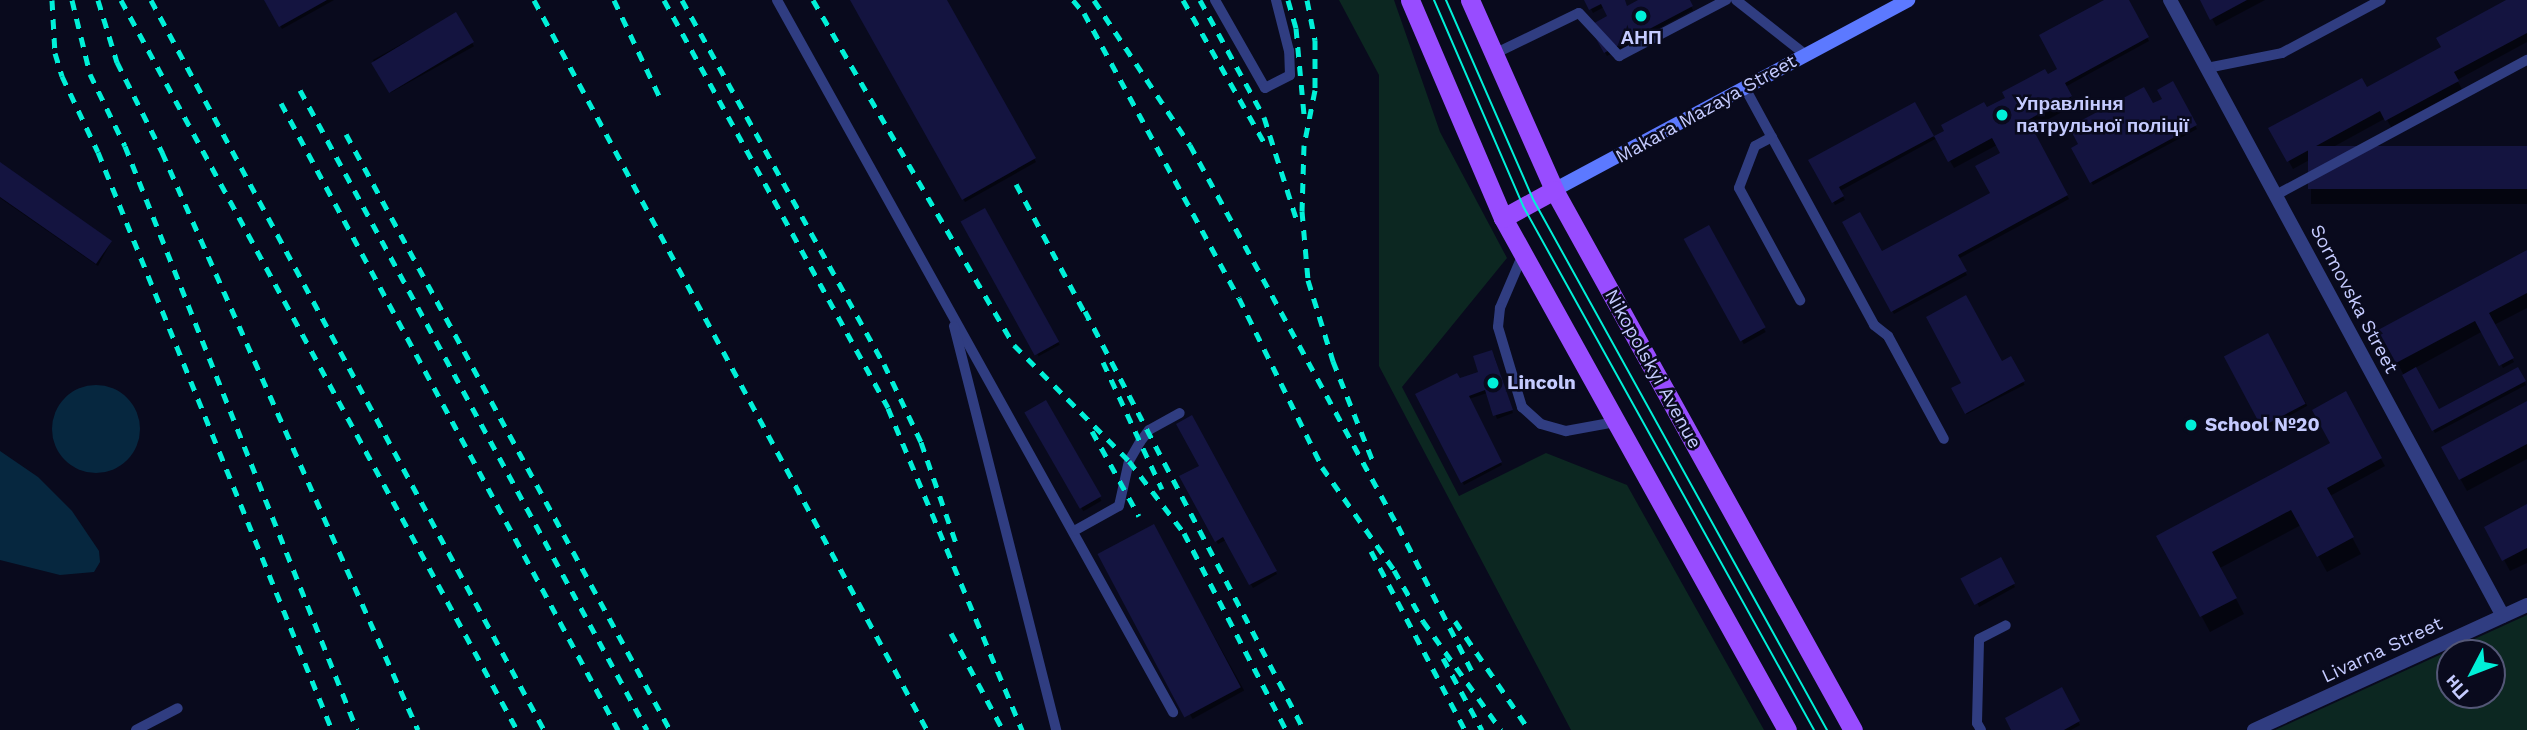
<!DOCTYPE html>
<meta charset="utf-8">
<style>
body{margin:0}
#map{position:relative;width:2527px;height:730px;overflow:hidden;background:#090a1d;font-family:"Work Sans",sans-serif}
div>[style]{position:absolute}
.green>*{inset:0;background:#0c2721}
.water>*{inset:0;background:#06273f}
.round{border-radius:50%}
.shadow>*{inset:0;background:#0007;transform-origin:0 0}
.building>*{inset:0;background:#141440;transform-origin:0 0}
.service>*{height:10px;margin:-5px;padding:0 5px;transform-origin:5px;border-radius:5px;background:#303d81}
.minor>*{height:14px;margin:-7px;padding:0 7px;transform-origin:7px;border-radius:7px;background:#303d81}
.secondary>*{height:14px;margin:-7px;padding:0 7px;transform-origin:7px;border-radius:7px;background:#5c79ff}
.primary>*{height:19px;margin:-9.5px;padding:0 9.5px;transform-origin:9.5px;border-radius:9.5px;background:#984cff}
.tram>*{height:2px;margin:-1px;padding:0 1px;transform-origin:1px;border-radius:1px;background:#00f0d8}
.rail>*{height:5px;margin-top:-2.5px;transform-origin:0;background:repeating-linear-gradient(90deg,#00f0d8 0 10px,transparent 0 19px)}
.dots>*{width:19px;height:19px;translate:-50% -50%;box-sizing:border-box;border:4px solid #090a1d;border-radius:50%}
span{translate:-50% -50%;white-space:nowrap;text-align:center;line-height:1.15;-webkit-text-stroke:5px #090a1d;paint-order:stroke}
.poi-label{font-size:19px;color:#c5cbff;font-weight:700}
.left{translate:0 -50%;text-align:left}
.street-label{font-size:19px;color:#c5cbff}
.north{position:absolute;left:2436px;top:639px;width:70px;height:70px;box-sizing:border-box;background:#090a1d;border:2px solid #545777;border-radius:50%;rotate:228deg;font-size:19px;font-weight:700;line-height:28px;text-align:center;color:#c5cbff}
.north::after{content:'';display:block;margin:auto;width:24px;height:32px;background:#00f0d8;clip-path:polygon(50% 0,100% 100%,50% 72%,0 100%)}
</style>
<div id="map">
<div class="green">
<i style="clip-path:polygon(1339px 0,1394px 0,1440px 132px,1507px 258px,1402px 387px,1459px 496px,1546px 453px,1627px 485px,1764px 730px,1571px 730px,1379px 366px,1379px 75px)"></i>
<i style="clip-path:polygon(evenodd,2527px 615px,2527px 730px,2275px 730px,2527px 615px,2492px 653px,2492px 695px,2450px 695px,2450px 653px,2492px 653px)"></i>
</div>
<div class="water">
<i class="round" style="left:52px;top:385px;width:88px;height:88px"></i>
<i style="clip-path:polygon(0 451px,38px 477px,72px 511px,99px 551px,100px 562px,94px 572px,60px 575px,0 560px)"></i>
</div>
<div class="shadow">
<i style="clip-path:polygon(266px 0,334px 0,282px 29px)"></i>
<i style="clip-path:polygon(852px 0,945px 0,1036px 162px,965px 202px)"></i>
<i style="clip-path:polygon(1586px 0,1623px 0,1627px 8px,1642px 0,1688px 0,1693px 10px,1607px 56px,1591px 27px,1610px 17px,1604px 7px,1593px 13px)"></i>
<i style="clip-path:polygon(2107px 0,2127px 0,2149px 41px,2065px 87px,2075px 105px,2030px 129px,2069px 199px,1958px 259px,1967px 275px,1894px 314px,1844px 222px,1882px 254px,1992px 194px,2007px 162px,1997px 145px,1954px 168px,1937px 138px,1840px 191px,1845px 200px,1835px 205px,1811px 160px,1915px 104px,1934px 138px,2057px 72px)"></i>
<i style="clip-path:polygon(2202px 0,2265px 0,2216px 26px)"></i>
<i style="clip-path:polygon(2510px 0,2527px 0,2527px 42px,2457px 80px,2462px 89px,2391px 127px,2386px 118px,2293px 169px,2271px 129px,2367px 89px,2444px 48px)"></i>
<i style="left:456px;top:14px;width:37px;height:95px;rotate:61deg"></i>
<i style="clip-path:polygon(2172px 84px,2197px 129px,2093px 185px,2073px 149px,2164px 100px)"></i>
<i style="left:2527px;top:148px;width:56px;height:216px;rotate:90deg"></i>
<i style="clip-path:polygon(0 164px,111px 242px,98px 266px,0 198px)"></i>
<i style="left:985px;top:210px;width:154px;height:24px;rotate:61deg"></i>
<i style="left:1708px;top:228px;width:119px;height:25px;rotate:61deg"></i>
<i style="clip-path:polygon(2527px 252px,2527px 308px,2494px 325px,2514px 362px,2503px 368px,2483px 331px,2415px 368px,2438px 412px,2518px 369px,2526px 385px,2435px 433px,2380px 331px)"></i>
<i style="left:2268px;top:335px;width:81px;height:47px;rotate:61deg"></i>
<i style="clip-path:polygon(1494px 355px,1513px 413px,1497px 419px,1487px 393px,1469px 399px,1502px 465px,1464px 485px,1418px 395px,1481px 373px)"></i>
<i style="left:2011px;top:358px;width:30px;height:65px;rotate:63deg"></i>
<i style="clip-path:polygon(2345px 394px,2385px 466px,2330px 496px,2361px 554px,2327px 572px,2301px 525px,2220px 568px,2244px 614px,2210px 632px,2159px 537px,2332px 444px)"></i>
<i style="left:1045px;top:403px;width:113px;height:21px;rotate:60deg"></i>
<i style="clip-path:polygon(2527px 403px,2527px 459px,2467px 491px,2443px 448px)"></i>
<i style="clip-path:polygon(1192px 417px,1277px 574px,1253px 588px,1226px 540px,1218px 544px,1182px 477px,1201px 467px)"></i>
<i style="clip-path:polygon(2527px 506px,2527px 563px,2510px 571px,2487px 528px)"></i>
<i style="left:1153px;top:526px;width:188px;height:59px;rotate:61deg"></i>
<i style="left:2000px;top:560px;width:31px;height:41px;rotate:61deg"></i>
<i style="clip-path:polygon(2061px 690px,2080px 725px,2071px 730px,2013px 730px)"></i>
</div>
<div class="building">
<i style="clip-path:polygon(264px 0,327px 0,279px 27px)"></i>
<i style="clip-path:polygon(850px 0,947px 0,1036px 158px,962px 200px)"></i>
<i style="clip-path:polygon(1584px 0,1625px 0,1627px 6px,1638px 0,1690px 0,1693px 6px,1604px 53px,1589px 26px,1607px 16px,1601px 4px,1589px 10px)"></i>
<i style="clip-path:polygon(2104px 0,2129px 0,2149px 37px,2065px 83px,2072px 96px,2028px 120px,2068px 195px,1958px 255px,1967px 271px,1891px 312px,1842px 222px,1860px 212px,1882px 251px,1990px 193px,1975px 166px,2000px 153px,1992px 138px,1948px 162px,1934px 136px,1944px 131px,1941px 125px,1984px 102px,1987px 107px,2005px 98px,2002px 92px,2045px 69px,2048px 74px,2057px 69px,2039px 35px)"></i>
<i style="clip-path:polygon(2200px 0,2247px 0,2210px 20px)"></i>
<i style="clip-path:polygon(2506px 0,2527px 0,2527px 33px,2454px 72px,2459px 81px,2385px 121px,2380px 111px,2287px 162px,2268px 128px,2362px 78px,2367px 87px,2441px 47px,2436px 38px)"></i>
<i style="left:456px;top:12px;width:35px;height:99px;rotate:59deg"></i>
<i style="clip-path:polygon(2173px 81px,2197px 125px,2090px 183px,2071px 148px,2078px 144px,2069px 127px,2144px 87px,2153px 103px,2162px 99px,2157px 90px)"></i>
<i style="clip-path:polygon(1915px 102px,1934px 136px,1839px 187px,1844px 196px,1832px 203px,1808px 160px)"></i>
<i style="left:2527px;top:146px;width:43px;height:219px;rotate:90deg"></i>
<i style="clip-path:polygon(0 162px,112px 241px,96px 264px,0 197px)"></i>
<i style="left:985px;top:208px;width:153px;height:28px;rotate:61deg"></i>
<i style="left:1709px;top:225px;width:117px;height:29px;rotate:61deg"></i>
<i style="clip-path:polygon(2527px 250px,2527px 293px,2489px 313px,2514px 358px,2499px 366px,2475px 321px,2396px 363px,2378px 330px)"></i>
<i style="clip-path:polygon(1966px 295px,2002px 361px,2011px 356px,2025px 381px,1965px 414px,1951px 388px,1961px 383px,1926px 317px)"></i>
<i style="left:2268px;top:333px;width:80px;height:50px;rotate:62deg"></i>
<i style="clip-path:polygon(1492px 350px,1513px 410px,1493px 416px,1485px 390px,1469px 396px,1502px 462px,1461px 483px,1415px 394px,1457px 373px,1460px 378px,1478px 372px,1473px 356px)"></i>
<i style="clip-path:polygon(2416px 367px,2439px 409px,2518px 367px,2526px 381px,2432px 431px,2402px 375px)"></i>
<i style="clip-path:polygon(2346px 391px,2382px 458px,2327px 488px,2354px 537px,2317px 557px,2291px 510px,2212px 552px,2237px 598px,2200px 617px,2156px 536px,2330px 443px,2312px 410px)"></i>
<i style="left:1046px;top:400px;width:111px;height:25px;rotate:60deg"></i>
<i style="clip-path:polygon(2527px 401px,2527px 444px,2459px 480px,2441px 447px)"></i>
<i style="clip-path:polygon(1192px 415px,1277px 571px,1249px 585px,1223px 537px,1215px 542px,1179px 476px,1199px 466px,1176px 424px)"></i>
<i style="clip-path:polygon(2527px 504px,2527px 548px,2502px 561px,2484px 527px)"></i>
<i style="left:1154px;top:524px;width:185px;height:64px;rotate:62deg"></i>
<i style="left:2001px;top:557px;width:30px;height:46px;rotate:62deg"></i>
<i style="clip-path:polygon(2062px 687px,2080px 721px,2064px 730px,2011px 730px,2005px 718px)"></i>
</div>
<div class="service">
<i style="left:777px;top:0;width:815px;rotate:60.92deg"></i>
<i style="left:1215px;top:0;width:101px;rotate:60.4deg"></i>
<i style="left:1265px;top:88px;width:28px;rotate:-27deg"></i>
<i style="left:1290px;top:75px;width:24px;rotate:-92deg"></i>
<i style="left:1289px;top:51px;width:53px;rotate:-104.3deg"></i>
<i style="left:1736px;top:0;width:89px;rotate:38.2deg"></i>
<i style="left:1494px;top:54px;width:94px;rotate:-25.8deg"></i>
<i style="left:1579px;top:13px;width:59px;rotate:47.1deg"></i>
<i style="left:1619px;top:56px;width:121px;rotate:-27.6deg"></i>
<i style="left:2207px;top:68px;width:76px;rotate:-11.3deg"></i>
<i style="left:2282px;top:53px;width:112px;rotate:-28.2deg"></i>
<i style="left:1745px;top:88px;width:270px;rotate:61.4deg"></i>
<i style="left:1874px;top:325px;width:18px;rotate:38deg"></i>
<i style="left:1888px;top:336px;width:117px;rotate:61.5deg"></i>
<i style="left:1772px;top:137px;width:19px;rotate:152deg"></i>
<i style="left:1755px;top:146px;width:45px;rotate:110.9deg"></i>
<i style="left:1739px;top:188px;width:128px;rotate:61.4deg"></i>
<i style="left:2276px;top:195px;width:285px;rotate:-28.3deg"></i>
<i style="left:1523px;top:254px;width:59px;rotate:113.1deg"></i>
<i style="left:1500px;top:308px;width:19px;rotate:96deg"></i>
<i style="left:1498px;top:327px;width:84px;rotate:73.3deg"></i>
<i style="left:1522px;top:407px;width:25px;rotate:42deg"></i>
<i style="left:1541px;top:424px;width:26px;rotate:16deg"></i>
<i style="left:1566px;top:431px;width:50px;rotate:-10.4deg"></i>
<i style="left:954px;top:326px;width:417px;rotate:75.8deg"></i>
<i style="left:1074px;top:531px;width:51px;rotate:-29.1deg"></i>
<i style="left:1119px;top:506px;width:46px;rotate:-77.5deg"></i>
<i style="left:1129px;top:461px;width:22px;rotate:-60deg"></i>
<i style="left:1140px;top:442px;width:15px;rotate:-53deg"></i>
<i style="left:1149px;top:430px;width:35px;rotate:-29deg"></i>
<i style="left:136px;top:730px;width:47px;rotate:-27.6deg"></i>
<i style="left:1981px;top:730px;width:8px;rotate:-120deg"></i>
<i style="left:1977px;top:723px;width:84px;rotate:-88.6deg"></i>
<i style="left:1979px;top:639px;width:30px;rotate:-27deg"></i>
</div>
<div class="minor">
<i style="left:2170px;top:0;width:700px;rotate:61.61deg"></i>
<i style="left:2254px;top:730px;width:300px;rotate:-24.6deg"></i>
</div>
<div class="secondary">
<i style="left:1554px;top:190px;width:402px;rotate:-28.2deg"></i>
</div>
<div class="primary">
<i style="left:1410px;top:0;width:237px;rotate:66.9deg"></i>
<i style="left:1503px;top:218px;width:585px;rotate:60.98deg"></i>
<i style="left:1470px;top:0;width:208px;rotate:66.1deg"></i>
<i style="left:1554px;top:190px;width:617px;rotate:61.03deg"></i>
<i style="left:1503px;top:218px;width:58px;rotate:-28.8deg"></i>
</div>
<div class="tram">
<i style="left:1434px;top:0;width:224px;rotate:66.6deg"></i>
<i style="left:1523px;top:206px;width:599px;rotate:60.95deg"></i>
<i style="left:1446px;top:0;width:219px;rotate:66.4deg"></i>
<i style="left:1534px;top:201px;width:605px;rotate:61.02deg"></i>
</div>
<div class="rail">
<i style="left:52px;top:0;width:53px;rotate:86.8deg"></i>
<i style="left:55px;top:53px;width:24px;rotate:73deg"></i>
<i style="left:62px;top:76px;width:84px;rotate:64.7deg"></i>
<i style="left:98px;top:152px;width:624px;rotate:67.96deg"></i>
<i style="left:72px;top:0;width:76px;rotate:76.3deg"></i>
<i style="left:90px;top:74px;width:80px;rotate:64.1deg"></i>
<i style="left:125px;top:146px;width:628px;rotate:68.33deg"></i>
<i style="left:98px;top:0;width:65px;rotate:73deg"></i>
<i style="left:117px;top:62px;width:101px;rotate:63.4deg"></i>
<i style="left:162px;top:152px;width:632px;rotate:66.11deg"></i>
<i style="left:121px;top:0;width:830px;rotate:61.52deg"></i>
<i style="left:151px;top:0;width:829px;rotate:61.7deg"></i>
<i style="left:534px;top:0;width:829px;rotate:61.7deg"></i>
<i style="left:614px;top:0;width:110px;rotate:64.8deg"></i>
<i style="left:664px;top:0;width:465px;rotate:61.2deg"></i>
<i style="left:888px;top:408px;width:349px;rotate:67.4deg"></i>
<i style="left:682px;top:0;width:416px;rotate:61deg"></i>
<i style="left:884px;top:364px;width:86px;rotate:64.6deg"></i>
<i style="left:921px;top:442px;width:113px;rotate:70.9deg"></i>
<i style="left:813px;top:0;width:399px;rotate:59.8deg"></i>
<i style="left:1014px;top:345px;width:163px;rotate:45.2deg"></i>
<i style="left:1129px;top:461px;width:91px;rotate:52.6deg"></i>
<i style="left:1184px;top:533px;width:222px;rotate:62.6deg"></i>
<i style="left:1073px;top:0;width:17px;rotate:50deg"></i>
<i style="left:1084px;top:13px;width:324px;rotate:61.5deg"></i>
<i style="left:1239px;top:298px;width:188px;rotate:63.8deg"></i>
<i style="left:1322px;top:467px;width:126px;rotate:55deg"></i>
<i style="left:1394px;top:570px;width:59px;rotate:60.4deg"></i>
<i style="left:1423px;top:621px;width:134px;rotate:54.4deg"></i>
<i style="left:1094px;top:0;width:174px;rotate:56.5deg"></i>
<i style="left:1190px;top:145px;width:434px;rotate:61.4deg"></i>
<i style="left:1398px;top:526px;width:167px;rotate:63deg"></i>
<i style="left:1183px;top:0;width:166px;rotate:60.3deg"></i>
<i style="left:1200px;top:0;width:133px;rotate:61.3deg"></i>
<i style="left:1264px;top:117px;width:106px;rotate:72.4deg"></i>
<i style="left:1288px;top:0;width:29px;rotate:74deg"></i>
<i style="left:1296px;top:28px;width:86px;rotate:84.7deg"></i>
<i style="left:1307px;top:0;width:41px;rotate:78.7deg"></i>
<i style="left:1315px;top:40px;width:50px;rotate:90deg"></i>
<i style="left:1315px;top:90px;width:56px;rotate:101.3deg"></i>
<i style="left:1304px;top:145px;width:66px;rotate:91.7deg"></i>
<i style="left:1302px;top:211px;width:69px;rotate:85deg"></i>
<i style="left:1308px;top:280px;width:85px;rotate:72.8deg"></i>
<i style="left:1333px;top:361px;width:111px;rotate:68.3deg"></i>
<i style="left:300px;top:90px;width:728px;rotate:61.53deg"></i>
<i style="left:281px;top:103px;width:712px;rotate:61.74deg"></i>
<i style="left:346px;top:134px;width:678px;rotate:61.47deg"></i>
<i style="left:1016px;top:184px;width:153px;rotate:61.9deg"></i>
<i style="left:1085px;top:311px;width:473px;rotate:62.4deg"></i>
<i style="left:1103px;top:362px;width:140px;rotate:65.1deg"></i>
<i style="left:1092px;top:431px;width:97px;rotate:61.1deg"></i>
<i style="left:1371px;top:551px;width:202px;rotate:62.3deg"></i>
<i style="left:1455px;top:621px;width:132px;rotate:55.8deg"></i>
<i style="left:951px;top:633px;width:110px;rotate:61.8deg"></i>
<i style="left:1443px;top:658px;width:82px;rotate:61.6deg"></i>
</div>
<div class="dots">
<i style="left:1641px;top:16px;background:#00f0d8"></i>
<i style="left:2002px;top:115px;background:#00f0d8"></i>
<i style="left:1493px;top:383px;background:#00f0d8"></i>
<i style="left:2191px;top:425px;background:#00f0d8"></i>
</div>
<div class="poi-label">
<span style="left:1641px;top:38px">АНП</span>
<span class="left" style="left:2016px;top:115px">Управління<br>патрульної поліції</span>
<span class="left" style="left:1507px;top:383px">Lincoln</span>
<span class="left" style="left:2205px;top:425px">School №20</span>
</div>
<div class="street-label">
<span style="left:1706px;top:109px;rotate:-29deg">Makara Mazaya Street</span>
<span style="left:2354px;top:299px;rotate:62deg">Sormovska Street</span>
<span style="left:1653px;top:369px;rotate:61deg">Nikopolskyi Avenue</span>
<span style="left:2382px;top:650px;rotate:-25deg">Livarna Street</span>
</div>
<div class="north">Пн</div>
</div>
